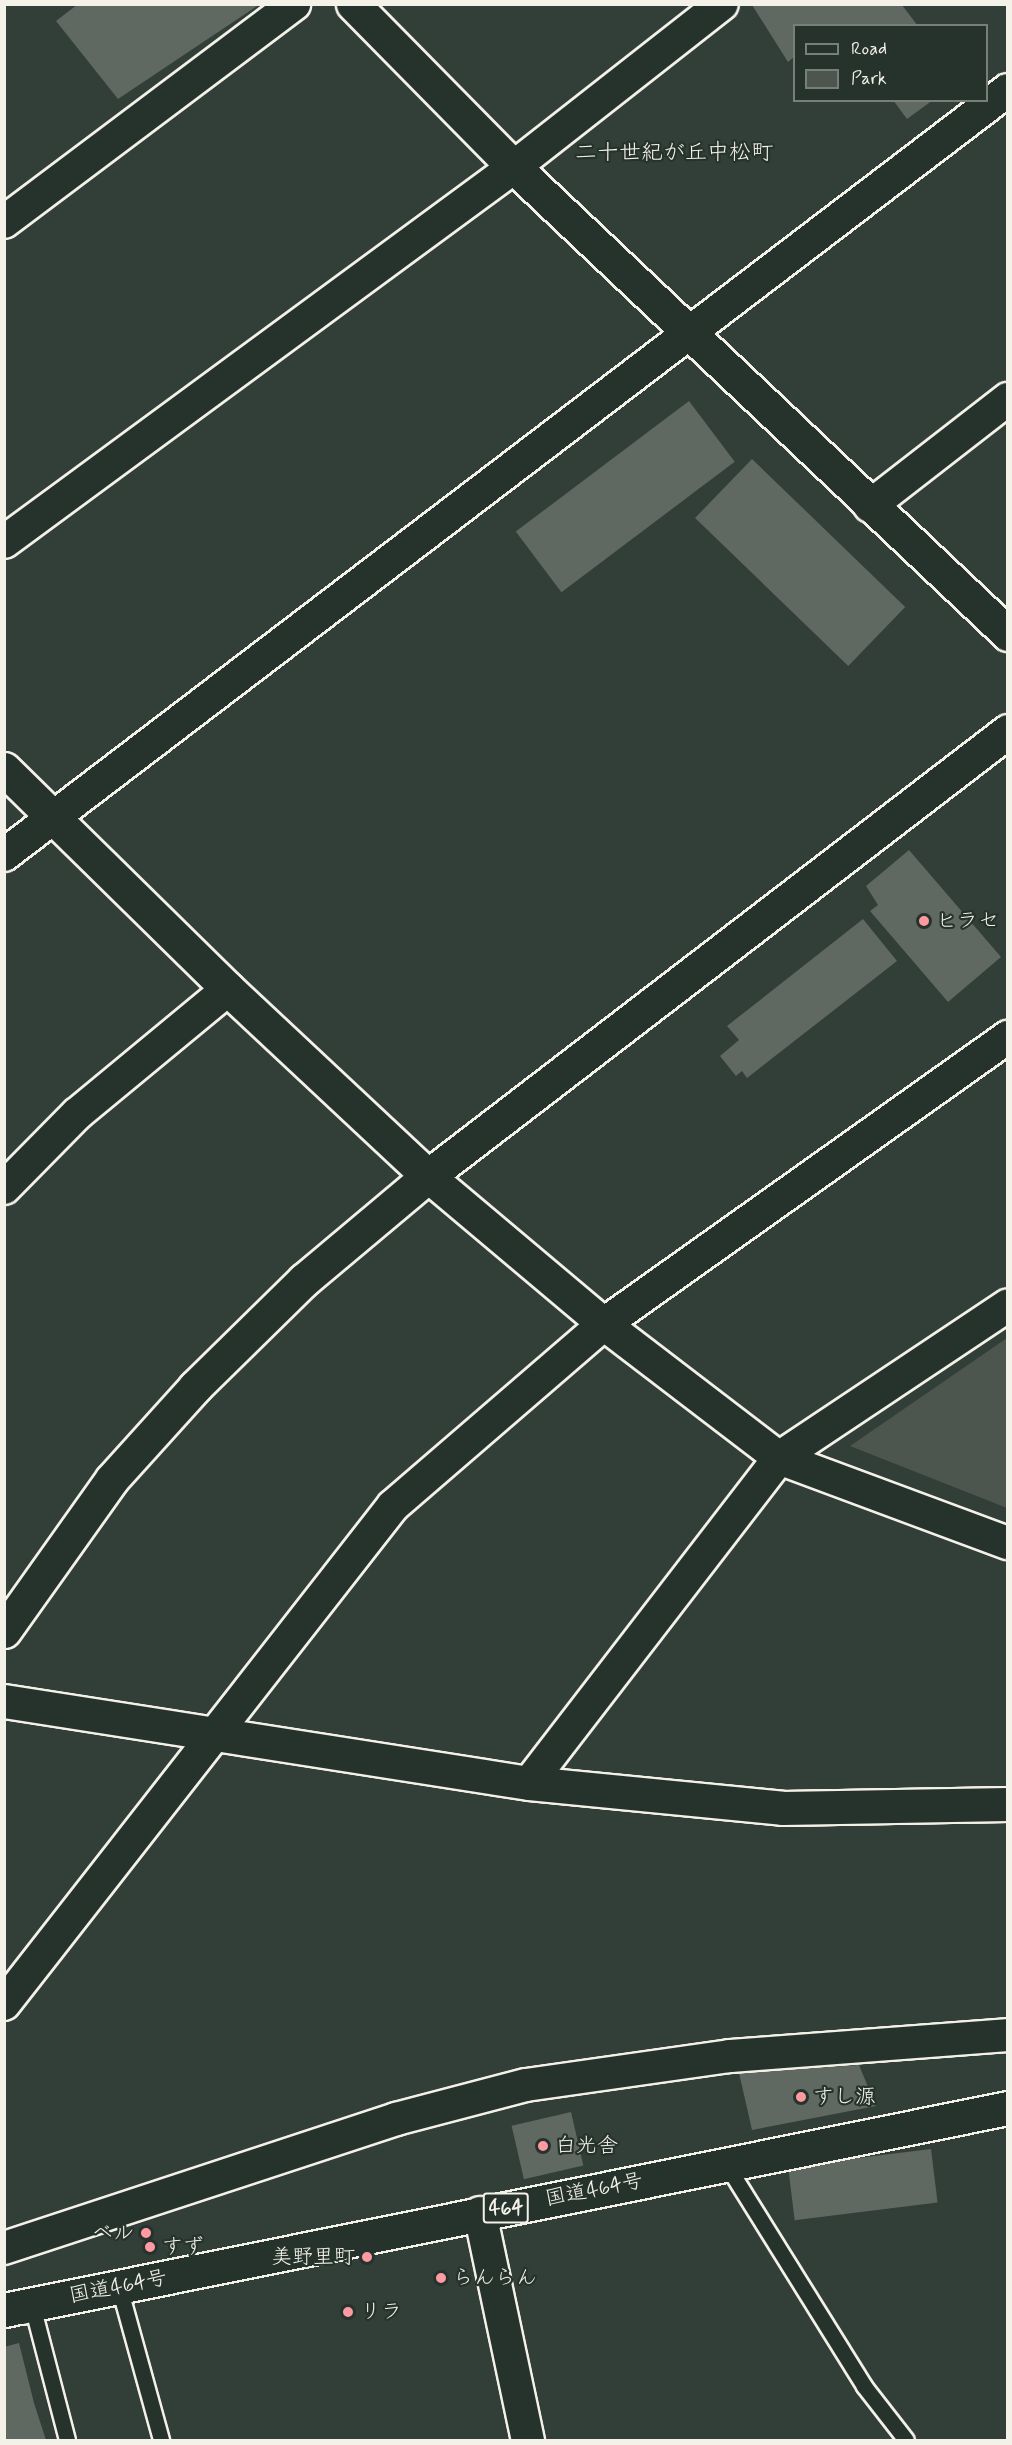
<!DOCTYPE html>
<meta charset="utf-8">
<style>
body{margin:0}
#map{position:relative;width:1012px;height:2445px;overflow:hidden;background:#323e38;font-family:Mynerve,"Klee One",sans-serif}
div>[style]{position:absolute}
.green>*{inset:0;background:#4c564f}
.building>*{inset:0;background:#5f6861;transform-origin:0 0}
.roads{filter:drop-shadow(2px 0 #f4f1e8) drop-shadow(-2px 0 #f4f1e8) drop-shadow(0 2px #f4f1e8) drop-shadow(0 -2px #f4f1e8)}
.lane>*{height:15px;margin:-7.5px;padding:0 7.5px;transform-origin:7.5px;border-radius:7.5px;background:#26332d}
.street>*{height:32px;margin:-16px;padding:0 16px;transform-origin:16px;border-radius:16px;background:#26332d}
.secondary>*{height:33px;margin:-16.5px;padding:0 16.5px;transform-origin:16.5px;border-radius:16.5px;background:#26332d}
.highway>*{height:33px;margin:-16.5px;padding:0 16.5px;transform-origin:16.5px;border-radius:16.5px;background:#26332d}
.dots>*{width:16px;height:16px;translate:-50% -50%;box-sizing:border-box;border:3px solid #26332d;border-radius:50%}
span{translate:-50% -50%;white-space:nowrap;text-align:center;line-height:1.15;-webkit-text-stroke:4.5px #26332d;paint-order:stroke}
.shield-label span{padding:2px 4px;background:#26332d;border:2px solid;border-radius:4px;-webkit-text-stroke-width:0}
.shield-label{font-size:20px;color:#f4f1e8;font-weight:700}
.poi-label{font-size:21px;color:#f4f1e8}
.left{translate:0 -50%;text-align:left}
.right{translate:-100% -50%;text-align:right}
.street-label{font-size:21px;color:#f4f1e8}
.neighbourhood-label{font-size:22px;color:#f4f1e8}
.frame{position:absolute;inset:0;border:6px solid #f4f1e8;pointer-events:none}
.legend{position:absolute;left:793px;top:24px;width:195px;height:78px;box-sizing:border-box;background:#26332d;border:2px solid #787f78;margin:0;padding:8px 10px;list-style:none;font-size:18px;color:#f4f1e8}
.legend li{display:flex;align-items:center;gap:12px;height:30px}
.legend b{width:30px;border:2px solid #787f78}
</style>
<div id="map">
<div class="green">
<i style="clip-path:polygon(1007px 1338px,1007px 1508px,850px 1446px)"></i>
</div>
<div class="building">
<i style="clip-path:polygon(78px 4px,260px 4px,118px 99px,56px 21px)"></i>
<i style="clip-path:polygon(752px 5px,902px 5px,918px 26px,794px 26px,794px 57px,788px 62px)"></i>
<i style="clip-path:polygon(893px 100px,933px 100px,907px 119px)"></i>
<i style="left:689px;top:401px;width:76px;height:217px;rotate:53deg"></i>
<i style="left:752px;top:459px;width:213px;height:82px;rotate:44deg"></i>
<i style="clip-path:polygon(909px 850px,1001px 957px,948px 1002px,870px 911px,878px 905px,866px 886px)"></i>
<i style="clip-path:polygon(863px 919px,897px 961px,747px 1078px,742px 1071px,736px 1076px,720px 1056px,739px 1040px,727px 1026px)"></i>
<i style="clip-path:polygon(859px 2065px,876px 2106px,752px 2130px,739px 2073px)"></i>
<i style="left:571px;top:2112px;width:55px;height:61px;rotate:77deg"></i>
<i style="left:931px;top:2149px;width:54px;height:144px;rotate:83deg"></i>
<i style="clip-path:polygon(19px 2343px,34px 2403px,46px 2440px,4px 2440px,4px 2347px)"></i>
</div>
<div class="roads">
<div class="lane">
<i style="left:726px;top:2164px;width:261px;rotate:58.1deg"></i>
<i style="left:864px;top:2386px;width:68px;rotate:52.1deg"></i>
<i style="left:119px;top:2287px;width:159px;rotate:74.6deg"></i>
<i style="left:22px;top:2316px;width:12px;rotate:-14deg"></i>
<i style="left:34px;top:2313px;width:131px;rotate:75.4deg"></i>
</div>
<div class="street">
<i style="left:4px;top:222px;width:363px;rotate:-36.9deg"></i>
<i style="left:870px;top:506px;width:175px;rotate:-37.8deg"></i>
<i style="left:4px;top:542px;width:633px;rotate:-36.33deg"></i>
<i style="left:514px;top:167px;width:264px;rotate:-38.1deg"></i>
<i style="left:4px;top:855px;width:1262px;rotate:-37.31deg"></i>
<i style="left:428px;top:1176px;width:230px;rotate:40.1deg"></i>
<i style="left:604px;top:1324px;width:220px;rotate:37.4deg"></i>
<i style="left:779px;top:1458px;width:244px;rotate:20.4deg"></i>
<i style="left:4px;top:1188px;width:104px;rotate:-45.4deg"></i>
<i style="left:77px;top:1114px;width:196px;rotate:-39.6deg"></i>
<i style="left:529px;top:1783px;width:410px;rotate:-52.4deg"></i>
<i style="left:779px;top:1458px;width:275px;rotate:-33.7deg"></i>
<i style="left:4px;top:2004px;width:632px;rotate:-52.01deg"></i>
<i style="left:393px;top:1506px;width:279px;rotate:-40.8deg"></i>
<i style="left:604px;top:1324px;width:496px;rotate:-35.4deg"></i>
<i style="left:480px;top:2213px;width:232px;rotate:78.1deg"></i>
<i style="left:4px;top:2248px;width:413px;rotate:-18.2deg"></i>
<i style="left:396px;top:2119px;width:134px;rotate:-14.7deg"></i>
<i style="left:526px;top:2085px;width:206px;rotate:-8.1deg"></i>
<i style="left:730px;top:2056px;width:279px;rotate:-4.3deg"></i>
</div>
<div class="secondary">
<i style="left:353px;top:4px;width:229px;rotate:45.4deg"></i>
<i style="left:514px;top:167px;width:680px;rotate:43.39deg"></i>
<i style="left:4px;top:769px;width:314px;rotate:44.5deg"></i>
<i style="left:228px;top:989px;width:274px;rotate:43.1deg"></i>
<i style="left:4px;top:1631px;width:186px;rotate:-54.6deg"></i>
<i style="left:112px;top:1479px;width:124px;rotate:-47.9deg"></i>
<i style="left:195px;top:1387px;width:153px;rotate:-44.5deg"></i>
<i style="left:304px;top:1280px;width:162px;rotate:-40deg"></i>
<i style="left:428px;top:1176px;width:731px;rotate:-37.5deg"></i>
<i style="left:4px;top:1701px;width:531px;rotate:8.88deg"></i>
<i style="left:529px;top:1783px;width:254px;rotate:5.6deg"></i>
<i style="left:782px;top:1808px;width:226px;rotate:-1deg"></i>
</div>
<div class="highway">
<i style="left:4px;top:2310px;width:1024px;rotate:-11.38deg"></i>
</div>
</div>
<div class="dots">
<i style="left:924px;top:921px;background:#ff9aa2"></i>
<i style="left:801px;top:2097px;background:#ff9aa2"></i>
<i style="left:543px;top:2146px;background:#ff9aa2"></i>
<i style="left:146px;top:2233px;background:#ff9aa2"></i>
<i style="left:150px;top:2247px;background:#ff9aa2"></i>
<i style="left:367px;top:2257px;background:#ff9aa2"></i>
<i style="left:441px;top:2278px;background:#ff9aa2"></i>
<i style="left:348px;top:2312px;background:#ff9aa2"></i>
</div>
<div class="shield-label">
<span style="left:506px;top:2208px">464</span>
</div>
<div class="poi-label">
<span class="left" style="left:936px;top:921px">ヒラセ</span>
<span class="left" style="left:813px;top:2097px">すし源</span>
<span class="left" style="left:555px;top:2146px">白光舎</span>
<span class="right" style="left:134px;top:2233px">ベル</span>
<span class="left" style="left:162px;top:2247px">すず</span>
<span class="right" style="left:355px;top:2257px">美野里町</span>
<span class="left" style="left:453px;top:2278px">らんらん</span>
<span class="left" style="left:360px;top:2312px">リラ</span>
</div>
<div class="street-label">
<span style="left:594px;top:2190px;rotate:-11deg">国道464号</span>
<span style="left:118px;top:2287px;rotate:-11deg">国道464号</span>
</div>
<div class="neighbourhood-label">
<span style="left:674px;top:154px">二十世紀が丘中松町</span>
</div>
<div class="frame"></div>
<ul class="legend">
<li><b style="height:8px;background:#26332d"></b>Road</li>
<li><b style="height:16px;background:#4c564f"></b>Park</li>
</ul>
</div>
